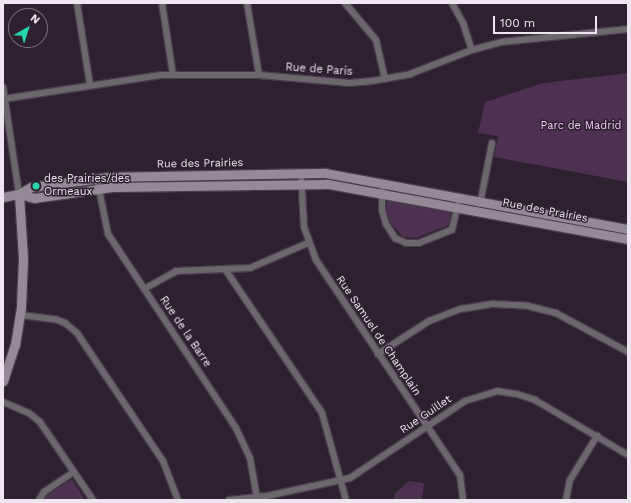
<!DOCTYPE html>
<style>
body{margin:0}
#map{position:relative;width:631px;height:503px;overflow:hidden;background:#2d212f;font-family:"Work Sans",sans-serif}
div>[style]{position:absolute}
.green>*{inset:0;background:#4d3151}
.roads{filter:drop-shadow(1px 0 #483d4a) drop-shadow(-1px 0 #483d4a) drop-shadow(0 1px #483d4a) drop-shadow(0 -1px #483d4a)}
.street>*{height:6px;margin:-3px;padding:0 3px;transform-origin:3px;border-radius:3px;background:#6c666d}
.secondary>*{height:9px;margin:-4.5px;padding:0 4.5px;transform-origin:4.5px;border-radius:4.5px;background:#948a96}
.dots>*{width:11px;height:11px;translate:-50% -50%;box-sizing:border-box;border:2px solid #2d212f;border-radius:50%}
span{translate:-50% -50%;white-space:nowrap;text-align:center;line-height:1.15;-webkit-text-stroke:3px #2d212f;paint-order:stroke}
.street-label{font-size:11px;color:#eee6ef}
.park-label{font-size:11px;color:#f0c6f6}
.poi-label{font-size:11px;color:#eee6ef}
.left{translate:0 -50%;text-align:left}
.frame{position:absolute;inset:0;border:4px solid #eee6ef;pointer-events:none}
.north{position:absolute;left:8px;top:8px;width:40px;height:40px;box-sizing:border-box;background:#2d212f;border:1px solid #7a707c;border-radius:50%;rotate:39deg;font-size:11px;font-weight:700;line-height:16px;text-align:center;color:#eee6ef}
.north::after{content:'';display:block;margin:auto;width:14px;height:18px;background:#26d5ae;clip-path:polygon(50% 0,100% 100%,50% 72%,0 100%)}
.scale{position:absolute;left:493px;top:16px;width:104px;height:18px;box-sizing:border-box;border:2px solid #eee6ef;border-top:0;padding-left:5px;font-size:12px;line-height:14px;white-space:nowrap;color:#eee6ef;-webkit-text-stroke:3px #2d212f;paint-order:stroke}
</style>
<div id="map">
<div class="green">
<i style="clip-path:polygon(628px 73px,628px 182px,494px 157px,498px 136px,478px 133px,485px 102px,543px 83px)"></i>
<i style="clip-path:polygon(387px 198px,451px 210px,449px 225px,416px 238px,403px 237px,390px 222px,386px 209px)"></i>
<i style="clip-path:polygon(72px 479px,85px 500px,44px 500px,46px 496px)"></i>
<i style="clip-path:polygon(409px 481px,424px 483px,422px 500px,393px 500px,395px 493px)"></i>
</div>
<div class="roads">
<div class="street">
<i style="left:77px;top:3px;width:83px;rotate:81deg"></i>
<i style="left:162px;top:3px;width:73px;rotate:81.3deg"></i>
<i style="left:247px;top:3px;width:73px;rotate:80.5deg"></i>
<i style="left:345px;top:3px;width:48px;rotate:50deg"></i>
<i style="left:376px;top:40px;width:40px;rotate:77deg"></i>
<i style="left:452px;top:3px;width:23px;rotate:61deg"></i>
<i style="left:463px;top:23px;width:28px;rotate:72deg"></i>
<i style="left:3px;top:87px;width:108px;rotate:81.5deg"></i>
<i style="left:3px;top:99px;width:160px;rotate:-8.6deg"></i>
<i style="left:161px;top:75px;width:98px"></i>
<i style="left:259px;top:75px;width:91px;rotate:5deg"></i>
<i style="left:350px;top:83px;width:22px;rotate:-5deg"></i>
<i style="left:372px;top:81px;width:39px;rotate:-10deg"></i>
<i style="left:410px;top:74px;width:66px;rotate:-21.2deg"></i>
<i style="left:472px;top:50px;width:31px;rotate:-15deg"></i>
<i style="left:502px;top:42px;width:127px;rotate:-5.9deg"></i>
<i style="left:301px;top:173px;width:54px;rotate:86.8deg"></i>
<i style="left:304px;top:227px;width:35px;rotate:70deg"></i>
<i style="left:316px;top:260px;width:259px;rotate:56.2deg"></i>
<i style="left:460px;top:475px;width:25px;rotate:83deg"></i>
<i style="left:97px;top:179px;width:56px;rotate:78.7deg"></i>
<i style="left:108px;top:234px;width:232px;rotate:56.6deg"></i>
<i style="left:236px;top:428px;width:33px;rotate:65deg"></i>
<i style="left:250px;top:458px;width:40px;rotate:80deg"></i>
<i style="left:382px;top:191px;width:19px;rotate:90deg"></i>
<i style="left:382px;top:210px;width:15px;rotate:74deg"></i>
<i style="left:386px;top:224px;width:17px;rotate:57deg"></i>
<i style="left:395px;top:238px;width:12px;rotate:24deg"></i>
<i style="left:406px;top:243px;width:13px"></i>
<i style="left:419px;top:243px;width:35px;rotate:-22deg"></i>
<i style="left:452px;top:230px;width:26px;rotate:-77deg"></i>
<i style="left:480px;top:204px;width:62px;rotate:-78.9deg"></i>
<i style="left:225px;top:269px;width:174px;rotate:56deg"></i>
<i style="left:322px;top:413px;width:90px;rotate:74.6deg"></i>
<i style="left:144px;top:289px;width:37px;rotate:-29deg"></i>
<i style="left:176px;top:271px;width:74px;rotate:-2.3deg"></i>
<i style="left:250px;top:268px;width:63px;rotate:-23.3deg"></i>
<i style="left:20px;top:315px;width:35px;rotate:7deg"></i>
<i style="left:55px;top:319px;width:11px;rotate:22deg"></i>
<i style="left:65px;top:323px;width:16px;rotate:40deg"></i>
<i style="left:77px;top:333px;width:154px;rotate:56.1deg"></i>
<i style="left:163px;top:461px;width:42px;rotate:69deg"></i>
<i style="left:378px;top:354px;width:61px;rotate:-32.9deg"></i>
<i style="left:429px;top:321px;width:34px;rotate:-21deg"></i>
<i style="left:461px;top:309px;width:33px;rotate:-9deg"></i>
<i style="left:494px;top:304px;width:34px;rotate:3deg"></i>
<i style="left:528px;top:306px;width:29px;rotate:14deg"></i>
<i style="left:556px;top:313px;width:82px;rotate:28.4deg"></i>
<i style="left:3px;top:402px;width:28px;rotate:23deg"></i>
<i style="left:29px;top:413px;width:14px;rotate:39deg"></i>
<i style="left:40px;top:422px;width:94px;rotate:55.8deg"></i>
<i style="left:39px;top:500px;width:9px;rotate:-58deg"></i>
<i style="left:44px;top:492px;width:36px;rotate:-34deg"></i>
<i style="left:229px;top:500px;width:38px;rotate:-6deg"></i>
<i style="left:267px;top:496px;width:85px;rotate:-12.2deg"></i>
<i style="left:350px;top:478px;width:138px;rotate:-33.8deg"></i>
<i style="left:465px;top:401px;width:34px;rotate:-17deg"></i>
<i style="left:497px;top:391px;width:20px;rotate:9deg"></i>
<i style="left:517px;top:394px;width:19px;rotate:18deg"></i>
<i style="left:535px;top:400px;width:108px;rotate:30.6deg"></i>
<i style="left:566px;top:500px;width:20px;rotate:-79deg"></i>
<i style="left:570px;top:480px;width:52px;rotate:-58.5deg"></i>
</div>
<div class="secondary">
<i style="left:19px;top:194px;width:16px;rotate:15deg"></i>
<i style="left:34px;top:198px;width:79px;rotate:-8deg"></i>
<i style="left:112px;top:187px;width:216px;rotate:-0.8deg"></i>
<i style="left:328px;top:184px;width:305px;rotate:10.4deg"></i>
<i style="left:3px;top:197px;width:16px;rotate:-11deg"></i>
<i style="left:19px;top:194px;width:14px;rotate:-30deg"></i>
<i style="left:31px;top:187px;width:79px;rotate:-7.3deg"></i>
<i style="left:109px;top:177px;width:216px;rotate:-1.1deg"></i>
<i style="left:325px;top:173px;width:308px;rotate:10.5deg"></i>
<i style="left:3px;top:381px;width:38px;rotate:-72deg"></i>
<i style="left:15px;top:345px;width:39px;rotate:-81deg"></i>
<i style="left:21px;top:306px;width:48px;rotate:-87.6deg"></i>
<i style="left:23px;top:258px;width:64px;rotate:-93.6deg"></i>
</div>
</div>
<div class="dots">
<i style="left:36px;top:186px;background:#26d5ae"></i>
</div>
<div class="street-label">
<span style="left:319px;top:70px;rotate:4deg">Rue de Paris</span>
<span style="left:200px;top:164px;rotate:-1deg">Rue des Prairies</span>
<span style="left:545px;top:211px;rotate:11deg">Rue des Prairies</span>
<span style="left:185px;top:332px;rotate:56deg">Rue de la Barre</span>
<span style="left:378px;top:336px;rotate:56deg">Rue Samuel de Champlain</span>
<span style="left:426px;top:415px;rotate:-34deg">Rue Guillet</span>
</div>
<div class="park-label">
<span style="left:581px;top:126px">Parc de Madrid</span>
</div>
<div class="poi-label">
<span class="left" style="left:44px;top:186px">des Prairies/des<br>Ormeaux</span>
</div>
<div class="frame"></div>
<div class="north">N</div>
<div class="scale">100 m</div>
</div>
